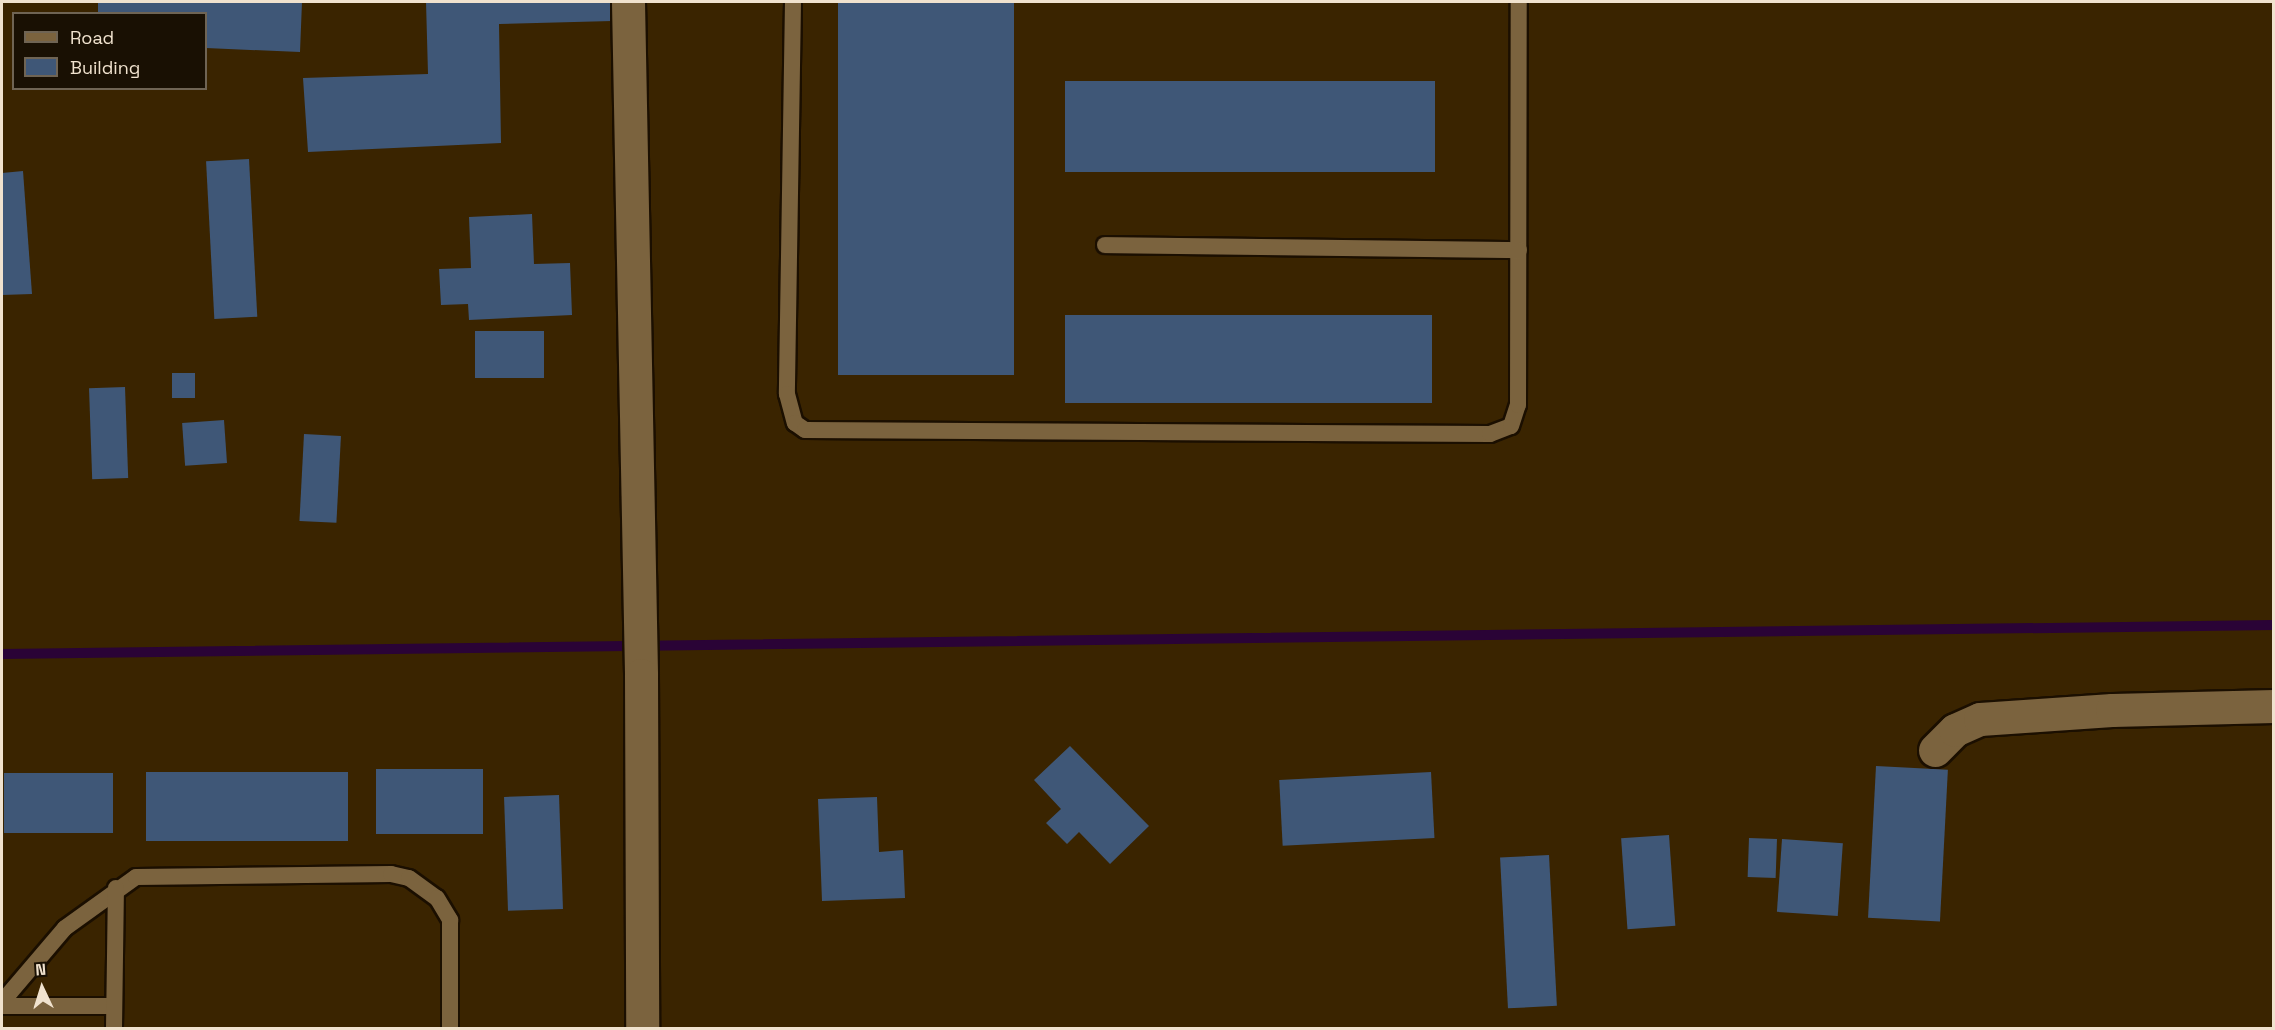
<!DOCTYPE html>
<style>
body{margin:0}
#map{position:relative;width:2275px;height:1030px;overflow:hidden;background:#3a2400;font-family:"Space Grotesk",sans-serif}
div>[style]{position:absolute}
.stream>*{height:10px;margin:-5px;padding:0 5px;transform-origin:5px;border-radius:5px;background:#2a0336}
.building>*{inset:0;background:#3f5777;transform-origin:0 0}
.roads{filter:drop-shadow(2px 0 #1b0f00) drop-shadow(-2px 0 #1b0f00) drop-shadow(0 2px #1b0f00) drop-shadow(0 -2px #1b0f00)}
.lane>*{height:16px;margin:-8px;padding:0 8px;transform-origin:8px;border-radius:8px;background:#7b633e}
.street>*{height:33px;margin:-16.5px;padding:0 16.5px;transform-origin:16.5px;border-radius:16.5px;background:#7b633e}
span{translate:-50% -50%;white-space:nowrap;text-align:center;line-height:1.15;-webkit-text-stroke:4.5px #191003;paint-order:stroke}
.frame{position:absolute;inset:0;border:3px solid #f0e2ce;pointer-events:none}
.legend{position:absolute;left:12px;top:12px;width:195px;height:78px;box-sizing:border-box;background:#191003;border:2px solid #6f6454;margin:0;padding:8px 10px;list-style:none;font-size:18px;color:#f0e2ce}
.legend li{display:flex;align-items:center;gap:12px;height:30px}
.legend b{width:30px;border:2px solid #6f6454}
.north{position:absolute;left:12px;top:958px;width:60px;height:60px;-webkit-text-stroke:4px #191003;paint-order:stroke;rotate:356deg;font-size:16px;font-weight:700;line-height:24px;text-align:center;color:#f0e2ce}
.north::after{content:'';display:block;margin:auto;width:21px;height:27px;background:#f0e2ce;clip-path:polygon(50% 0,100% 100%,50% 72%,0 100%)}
</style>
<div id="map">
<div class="stream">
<i style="left:2px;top:654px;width:2272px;rotate:-0.73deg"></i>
</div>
<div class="building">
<i style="clip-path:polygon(98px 2px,302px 2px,300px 52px,206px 48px,206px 14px,98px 14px)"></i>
<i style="clip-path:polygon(426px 2px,611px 2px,612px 21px,499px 24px,501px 143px,308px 152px,303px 78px,428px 74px)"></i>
<i style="left:838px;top:2px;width:176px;height:373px"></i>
<i style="left:1065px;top:81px;width:370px;height:91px"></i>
<i style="left:249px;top:159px;width:158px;height:43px;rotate:87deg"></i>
<i style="clip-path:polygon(23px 171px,32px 294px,2px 295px,2px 173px)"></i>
<i style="clip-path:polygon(532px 214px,534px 264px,570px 263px,572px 315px,469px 320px,468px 304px,441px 305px,439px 269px,471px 268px,469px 217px)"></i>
<i style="left:1065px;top:315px;width:367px;height:88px"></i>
<i style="left:475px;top:331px;width:69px;height:47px"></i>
<i style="left:172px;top:373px;width:23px;height:25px"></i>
<i style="left:125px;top:387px;width:91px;height:36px;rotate:88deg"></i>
<i style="left:224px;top:420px;width:43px;height:42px;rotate:86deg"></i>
<i style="left:304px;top:434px;width:37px;height:87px;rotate:3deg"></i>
<i style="clip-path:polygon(1070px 746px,1149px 826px,1110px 864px,1079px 832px,1067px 844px,1046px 823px,1061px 809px,1034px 780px)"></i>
<i style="left:1876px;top:766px;width:72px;height:152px;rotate:3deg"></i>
<i style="left:376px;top:769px;width:107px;height:65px"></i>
<i style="left:146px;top:772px;width:202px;height:69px"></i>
<i style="left:1431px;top:772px;width:66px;height:152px;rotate:87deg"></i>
<i style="left:4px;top:773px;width:109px;height:60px"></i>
<i style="left:559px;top:795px;width:114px;height:55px;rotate:88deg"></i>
<i style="clip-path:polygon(877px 797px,879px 852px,903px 850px,905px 898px,822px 901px,818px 799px)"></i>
<i style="left:1669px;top:835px;width:91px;height:48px;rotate:86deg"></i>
<i style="left:1749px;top:838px;width:28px;height:39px;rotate:2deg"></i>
<i style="left:1782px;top:839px;width:61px;height:73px;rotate:4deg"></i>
<i style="left:1549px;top:855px;width:151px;height:49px;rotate:87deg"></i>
</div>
<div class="roads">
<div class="lane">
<i style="left:793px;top:2px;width:392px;rotate:90.9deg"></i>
<i style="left:787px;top:394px;width:30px;rotate:75deg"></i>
<i style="left:795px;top:423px;width:12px;rotate:35deg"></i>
<i style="left:805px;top:430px;width:685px;rotate:0.33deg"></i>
<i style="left:1490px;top:434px;width:22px;rotate:-21deg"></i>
<i style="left:1511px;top:426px;width:22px;rotate:-72deg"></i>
<i style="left:1518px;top:405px;width:403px;rotate:-89.9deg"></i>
<i style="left:1105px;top:245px;width:414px;rotate:0.7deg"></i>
<i style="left:2px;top:1002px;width:97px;rotate:-49.6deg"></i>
<i style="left:65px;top:928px;width:87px;rotate:-35.7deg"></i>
<i style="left:136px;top:877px;width:255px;rotate:-0.7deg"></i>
<i style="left:391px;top:874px;width:18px;rotate:13deg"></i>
<i style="left:409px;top:878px;width:34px;rotate:36deg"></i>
<i style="left:437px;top:898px;width:26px;rotate:59deg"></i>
<i style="left:450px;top:920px;width:108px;rotate:90deg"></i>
<i style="left:2px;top:1006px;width:112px"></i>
<i style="left:114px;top:1028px;width:140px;rotate:-89.2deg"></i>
</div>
<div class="street">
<i style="left:628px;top:2px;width:673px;rotate:88.89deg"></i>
<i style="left:641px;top:675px;width:353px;rotate:89.8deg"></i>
<i style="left:1935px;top:750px;width:28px;rotate:-45deg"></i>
<i style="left:1955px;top:730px;width:27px;rotate:-24deg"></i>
<i style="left:1980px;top:719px;width:132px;rotate:-3.9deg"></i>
<i style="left:2112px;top:710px;width:162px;rotate:-1.4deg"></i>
</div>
</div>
<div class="frame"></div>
<ul class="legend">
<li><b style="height:8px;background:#7b633e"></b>Road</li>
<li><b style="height:16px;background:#3f5777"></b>Building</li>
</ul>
<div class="north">N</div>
</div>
